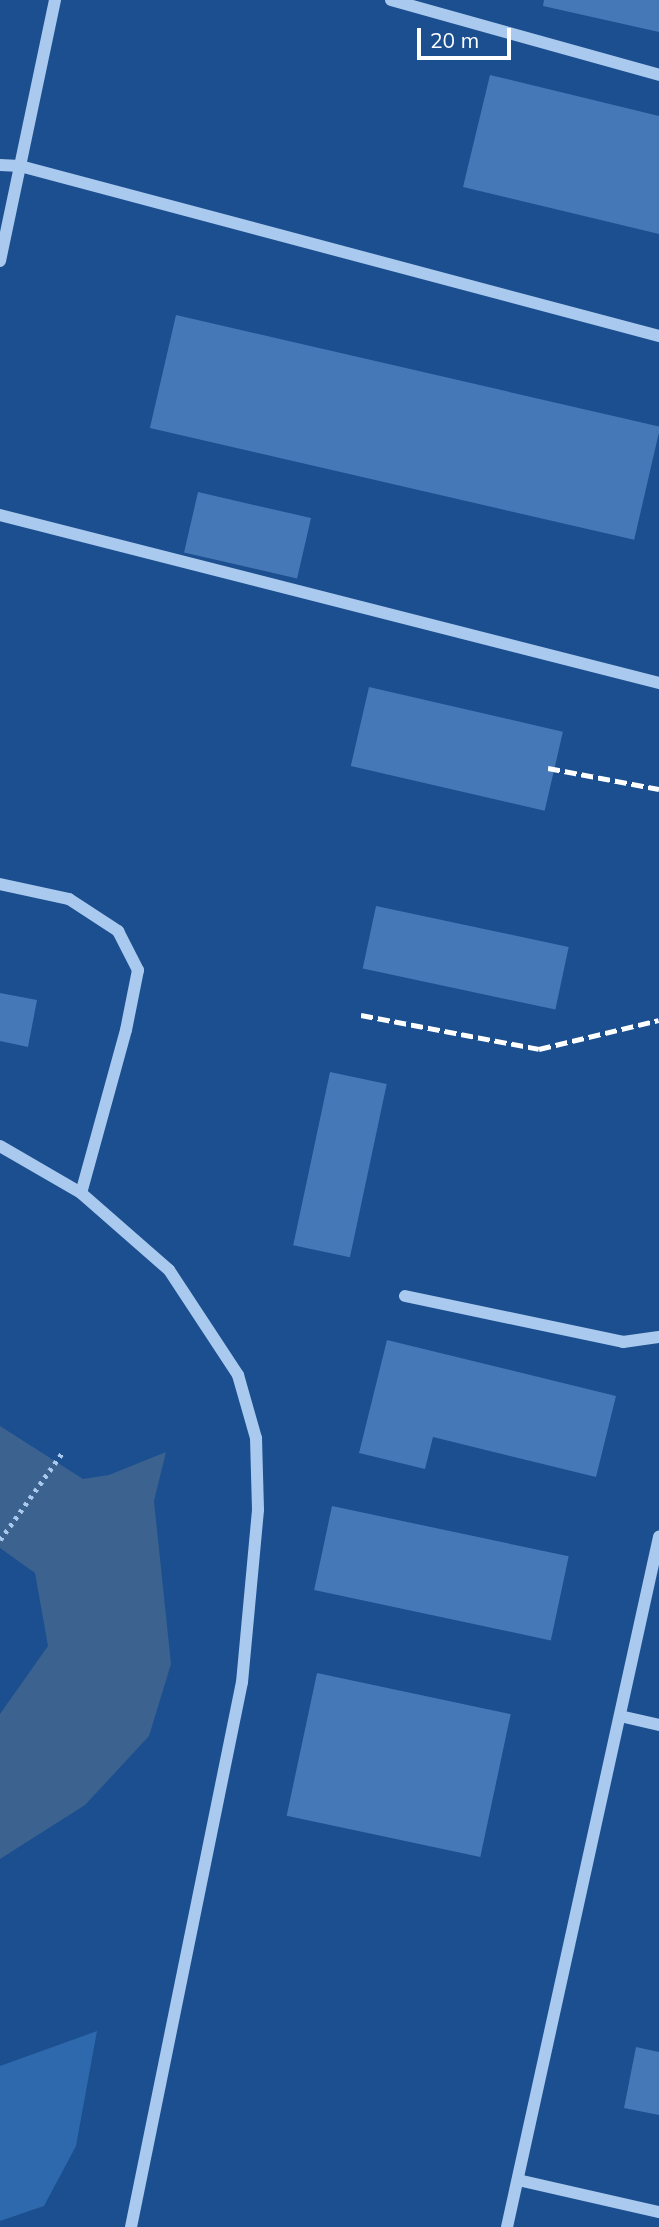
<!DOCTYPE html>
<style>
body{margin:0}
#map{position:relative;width:659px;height:2227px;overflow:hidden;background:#1b4f8f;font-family:Mulish,sans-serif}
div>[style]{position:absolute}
.green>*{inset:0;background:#2e69ad}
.water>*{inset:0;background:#3c6290}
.building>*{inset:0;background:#4478b7;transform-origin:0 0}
.path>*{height:4.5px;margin-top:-2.25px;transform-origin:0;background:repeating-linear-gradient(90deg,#a9c9ee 0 3.5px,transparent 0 8.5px)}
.minor>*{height:12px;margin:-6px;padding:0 6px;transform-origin:6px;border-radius:6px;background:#a9c9ee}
.rail>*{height:5px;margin-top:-2.5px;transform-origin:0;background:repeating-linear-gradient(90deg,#fff 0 12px,transparent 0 17px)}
span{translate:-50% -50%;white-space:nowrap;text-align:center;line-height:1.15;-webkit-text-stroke:5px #1b4f8f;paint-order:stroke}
.scale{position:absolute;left:417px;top:28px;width:94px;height:32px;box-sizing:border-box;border:4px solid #fff;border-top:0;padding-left:9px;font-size:21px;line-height:24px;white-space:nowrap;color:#fff;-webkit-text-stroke:5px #1b4f8f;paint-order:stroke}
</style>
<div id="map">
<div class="green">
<i style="clip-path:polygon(97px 2031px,76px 2146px,44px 2206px,0 2221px,0 2066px)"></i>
</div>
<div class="water">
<i style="clip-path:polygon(0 1426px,83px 1479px,109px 1475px,166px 1452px,154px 1501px,171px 1664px,149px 1736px,85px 1805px,0 1859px,0 1714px,48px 1646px,35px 1573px,0 1548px)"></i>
</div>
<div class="building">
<i style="clip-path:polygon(544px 0,659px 0,659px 32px,543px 6px)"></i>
<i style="clip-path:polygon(490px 75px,659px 116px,659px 234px,463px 187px)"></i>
<i style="left:176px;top:315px;width:497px;height:116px;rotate:13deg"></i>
<i style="left:198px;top:492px;width:116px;height:62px;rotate:13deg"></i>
<i style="left:369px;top:687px;width:199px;height:81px;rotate:13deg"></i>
<i style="left:376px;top:906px;width:197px;height:64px;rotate:12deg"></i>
<i style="clip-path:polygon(0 993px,37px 1000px,28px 1047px,0 1041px)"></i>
<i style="left:330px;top:1072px;width:58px;height:177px;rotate:12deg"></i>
<i style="clip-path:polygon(387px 1340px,616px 1396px,596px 1477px,433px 1437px,425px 1469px,359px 1453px)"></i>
<i style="left:332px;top:1506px;width:242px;height:86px;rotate:12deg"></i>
<i style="left:317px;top:1673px;width:198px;height:146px;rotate:12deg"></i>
<i style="clip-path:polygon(636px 2047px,659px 2052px,659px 2115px,624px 2108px)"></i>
</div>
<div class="path">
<i style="left:0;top:1540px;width:107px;rotate:-54.5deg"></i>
</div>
<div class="minor">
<i style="left:391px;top:0;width:278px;rotate:15.6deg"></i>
<i style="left:0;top:165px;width:20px;rotate:3deg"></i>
<i style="left:20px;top:166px;width:661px;rotate:14.9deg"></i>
<i style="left:0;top:261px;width:267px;rotate:-78.1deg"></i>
<i style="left:0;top:515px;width:680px;rotate:14.3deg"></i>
<i style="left:0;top:884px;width:71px;rotate:12.3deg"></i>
<i style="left:69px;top:899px;width:59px;rotate:33.1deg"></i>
<i style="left:118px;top:931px;width:44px;rotate:62.9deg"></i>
<i style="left:138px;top:970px;width:61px;rotate:101.3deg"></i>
<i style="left:126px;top:1030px;width:169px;rotate:105.4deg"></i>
<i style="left:0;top:1146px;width:94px;rotate:30.1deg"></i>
<i style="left:81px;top:1193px;width:117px;rotate:41.2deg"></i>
<i style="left:169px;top:1270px;width:126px;rotate:56.7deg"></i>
<i style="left:238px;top:1375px;width:66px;rotate:74.1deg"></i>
<i style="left:256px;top:1438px;width:72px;rotate:88.4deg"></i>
<i style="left:258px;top:1510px;width:173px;rotate:95.3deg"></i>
<i style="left:242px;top:1682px;width:556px;rotate:101.51deg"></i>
<i style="left:405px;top:1296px;width:223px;rotate:11.9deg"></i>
<i style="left:623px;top:1342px;width:36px;rotate:-8deg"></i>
<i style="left:620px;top:1716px;width:40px;rotate:13deg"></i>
<i style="left:518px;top:2180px;width:145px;rotate:12.8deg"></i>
<i style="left:507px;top:2227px;width:707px;rotate:-77.58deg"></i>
</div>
<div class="rail">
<i style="left:548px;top:768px;width:113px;rotate:10.7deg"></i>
<i style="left:361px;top:1015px;width:181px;rotate:10.8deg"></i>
<i style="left:539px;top:1049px;width:123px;rotate:-13.6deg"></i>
</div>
<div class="scale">20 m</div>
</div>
